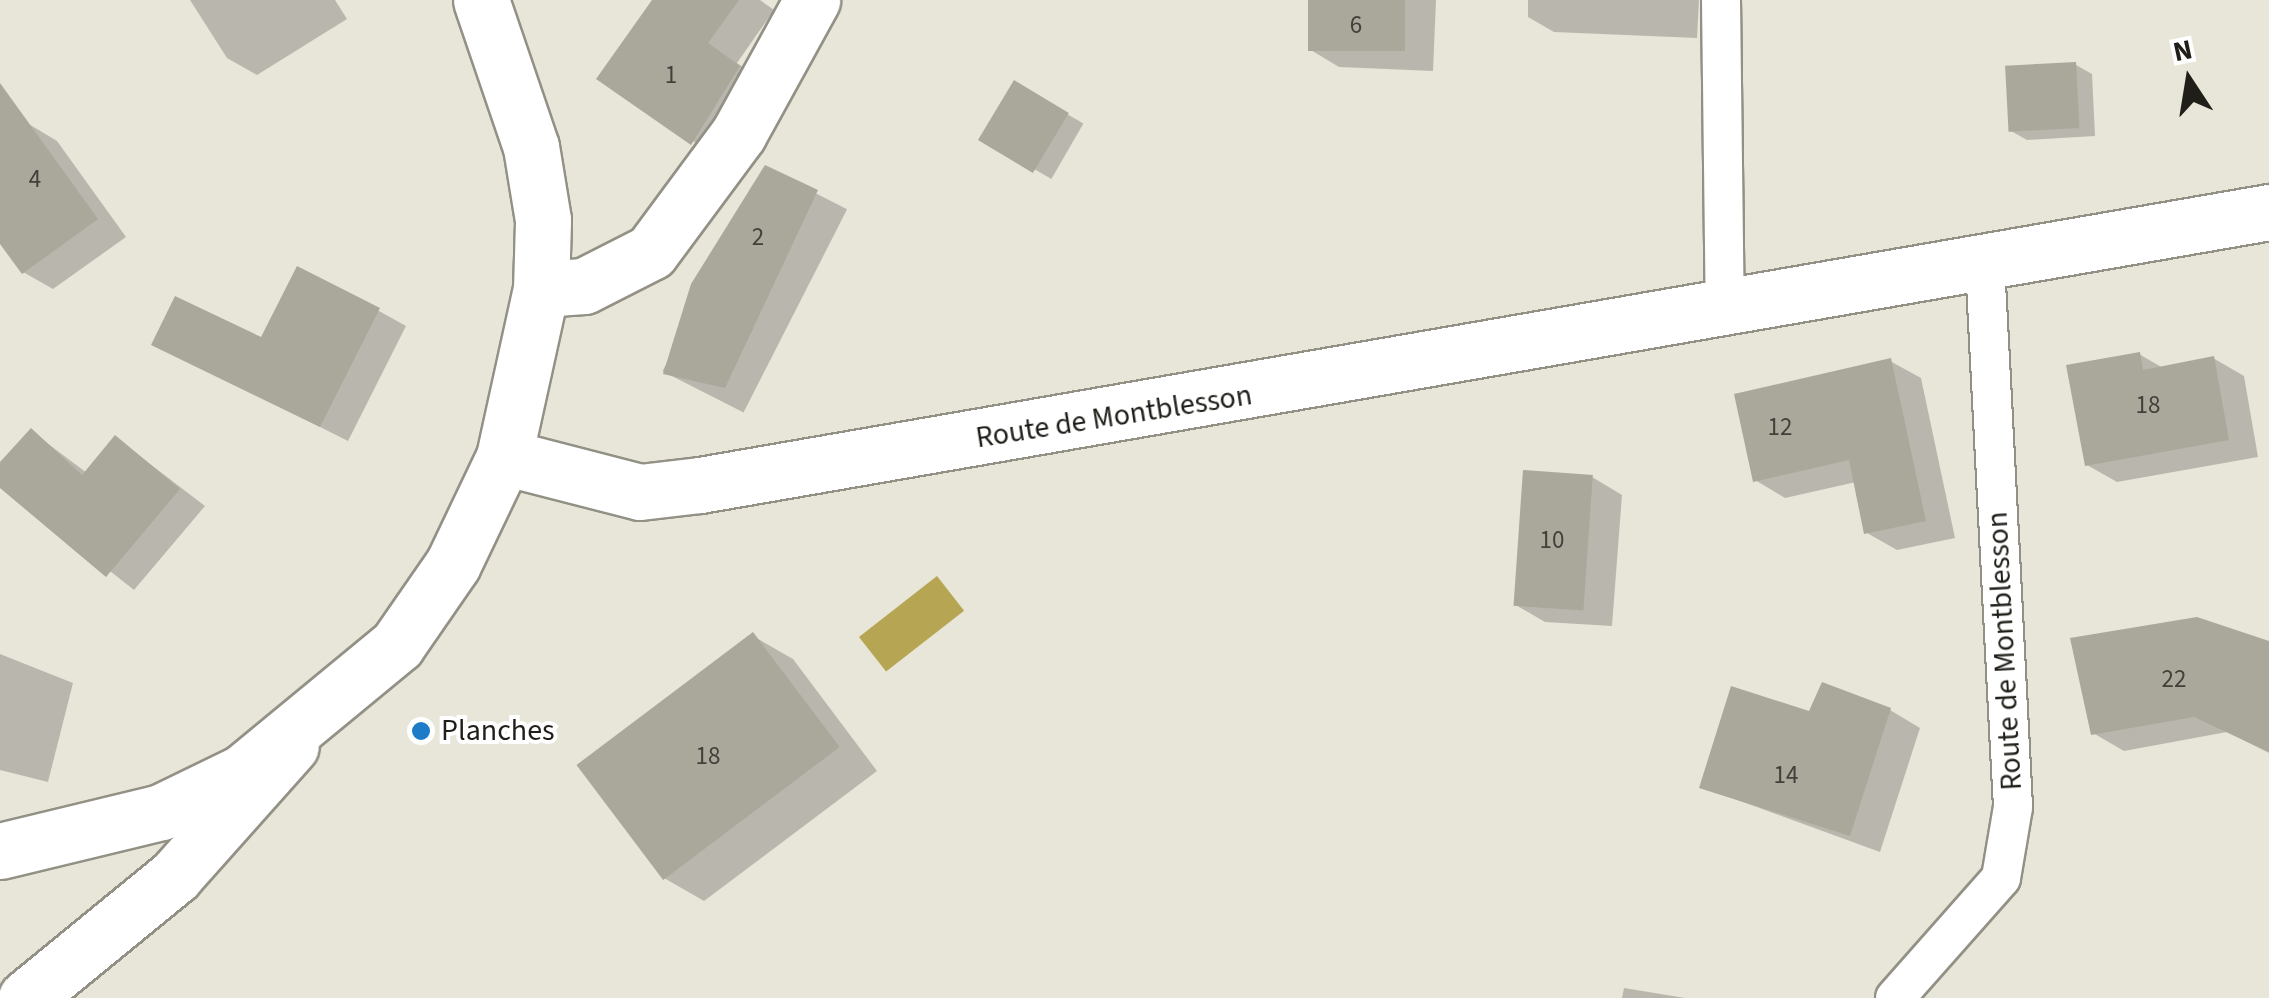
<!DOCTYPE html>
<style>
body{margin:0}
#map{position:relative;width:2269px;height:998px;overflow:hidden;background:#e8e5d9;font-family:"Source Sans 3",sans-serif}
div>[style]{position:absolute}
.water>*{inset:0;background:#b6a653;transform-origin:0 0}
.shadow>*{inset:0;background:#0003;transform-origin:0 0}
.building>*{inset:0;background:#aaa79b;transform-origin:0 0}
.roads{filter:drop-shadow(2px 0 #939186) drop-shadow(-2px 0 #939186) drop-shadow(0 2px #939186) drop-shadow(0 -2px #939186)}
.lane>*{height:38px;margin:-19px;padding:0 19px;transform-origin:19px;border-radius:19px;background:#fff}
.street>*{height:55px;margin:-27.5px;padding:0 27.5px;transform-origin:27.5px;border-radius:27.5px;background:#fff}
.secondary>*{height:55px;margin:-27.5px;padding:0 27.5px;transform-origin:27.5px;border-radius:27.5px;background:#fff}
.dots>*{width:28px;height:28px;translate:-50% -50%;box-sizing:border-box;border:5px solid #fff;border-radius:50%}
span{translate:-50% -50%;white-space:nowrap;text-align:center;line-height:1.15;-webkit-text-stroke:8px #fff;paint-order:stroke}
.number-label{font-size:25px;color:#42403a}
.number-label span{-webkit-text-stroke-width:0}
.street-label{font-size:30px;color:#1f1e19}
.poi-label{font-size:30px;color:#1f1e19}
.left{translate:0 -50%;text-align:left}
.north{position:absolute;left:2139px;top:30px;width:100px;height:100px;-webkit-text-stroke:8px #fff;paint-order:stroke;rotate:348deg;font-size:28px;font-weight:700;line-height:40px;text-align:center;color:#1f1e19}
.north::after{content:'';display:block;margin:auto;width:35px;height:45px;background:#1f1e19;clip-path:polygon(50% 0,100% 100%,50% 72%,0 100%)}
</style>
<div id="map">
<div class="water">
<i style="left:937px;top:576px;width:44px;height:99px;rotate:52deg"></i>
</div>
<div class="shadow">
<i style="clip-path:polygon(190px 0,335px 0,347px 19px,257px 75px,227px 58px)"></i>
<i style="clip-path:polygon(655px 0,760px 0,774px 10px,737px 63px,769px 85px,722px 161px,600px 78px)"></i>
<i style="clip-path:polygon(1311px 0,1436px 0,1433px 71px,1339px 67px,1309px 49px)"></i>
<i style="clip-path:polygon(1528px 0,1699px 0,1697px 38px,1554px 32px,1528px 17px)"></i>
<i style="clip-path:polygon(2076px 65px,2092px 74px,2095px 136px,2027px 140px,2011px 131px)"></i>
<i style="left:1015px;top:84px;width:79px;height:64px;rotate:30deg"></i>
<i style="clip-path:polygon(27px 123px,57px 141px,126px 237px,53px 289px,23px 272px,0 240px,0 143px)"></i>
<i style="left:766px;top:168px;width:91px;height:228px;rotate:27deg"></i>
<i style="clip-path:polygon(379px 311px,406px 326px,348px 441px,155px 344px,262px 341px)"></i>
<i style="clip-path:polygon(2139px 354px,2163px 368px,2213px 358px,2244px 376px,2258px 457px,2117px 482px,2087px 465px)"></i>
<i style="clip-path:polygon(1890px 361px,1921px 378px,1955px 538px,1897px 550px,1867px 533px,1856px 482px,1785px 498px,1755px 480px)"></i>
<i style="clip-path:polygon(31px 431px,87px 473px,116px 438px,205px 506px,134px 590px,0 484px,0 466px)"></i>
<i style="clip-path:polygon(1592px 477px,1622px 495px,1612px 626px,1545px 622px,1514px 604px)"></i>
<i style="clip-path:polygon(753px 636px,793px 659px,877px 771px,704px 901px,664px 878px)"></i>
<i style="clip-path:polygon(2269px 644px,2269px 753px,2227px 732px,2124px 751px,2093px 733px)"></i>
<i style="clip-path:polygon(0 654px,73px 683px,48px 782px,0 770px)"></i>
<i style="clip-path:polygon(1890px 710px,1920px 728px,1880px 852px,1702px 787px,1810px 714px)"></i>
<i style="clip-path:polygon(1624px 988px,1685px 998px,1622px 998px)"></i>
</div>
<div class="building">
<i style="clip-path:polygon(652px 0,739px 0,708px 43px,740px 66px,691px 145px,596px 79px)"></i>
<i style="left:1308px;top:0;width:97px;height:51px"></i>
<i style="left:2076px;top:62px;width:66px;height:71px;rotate:87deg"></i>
<i style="left:1014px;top:80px;width:64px;height:70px;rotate:31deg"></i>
<i style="clip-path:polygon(0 83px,98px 219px,22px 274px,0 244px)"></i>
<i style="clip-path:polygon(765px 165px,818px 190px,725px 388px,663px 374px,691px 284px)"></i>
<i style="clip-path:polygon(297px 266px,380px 308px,320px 427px,151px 345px,175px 296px,261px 337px)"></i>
<i style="clip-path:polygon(2140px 352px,2143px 370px,2214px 356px,2229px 440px,2085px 466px,2066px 365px)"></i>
<i style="clip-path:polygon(1891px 358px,1926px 521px,1864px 534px,1849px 460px,1753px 482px,1734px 394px)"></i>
<i style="clip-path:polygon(31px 428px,82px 475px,115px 435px,180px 489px,106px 577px,0 488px,0 462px)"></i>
<i style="left:1523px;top:470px;width:70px;height:136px;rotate:4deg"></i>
<i style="clip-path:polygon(2197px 617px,2269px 641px,2269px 752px,2194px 717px,2091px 735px,2070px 638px)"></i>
<i style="left:753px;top:632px;width:144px;height:221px;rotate:53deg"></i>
<i style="clip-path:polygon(1822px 682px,1891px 708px,1850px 836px,1699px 788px,1731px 686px,1809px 711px)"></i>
</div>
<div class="roads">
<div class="lane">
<i style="left:1721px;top:0;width:310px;rotate:89.3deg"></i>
<i style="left:1895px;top:998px;width:160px;rotate:-48.5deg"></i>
<i style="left:2001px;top:878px;width:72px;rotate:-80.4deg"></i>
<i style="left:2013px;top:807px;width:545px;rotate:-92.95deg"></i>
</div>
<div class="street">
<i style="left:541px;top:289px;width:43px;rotate:-4deg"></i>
<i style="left:584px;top:286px;width:75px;rotate:-26.9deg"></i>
<i style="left:651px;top:252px;width:148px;rotate:-53.5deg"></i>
<i style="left:739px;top:133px;width:152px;rotate:-61.2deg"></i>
<i style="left:504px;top:457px;width:140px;rotate:14.4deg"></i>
<i style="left:640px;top:492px;width:60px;rotate:-6.7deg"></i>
<i style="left:700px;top:485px;width:1593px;rotate:-9.87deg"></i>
<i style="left:26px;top:998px;width:193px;rotate:-39.3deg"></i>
<i style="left:175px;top:876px;width:174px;rotate:-48.3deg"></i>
</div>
<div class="secondary">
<i style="left:0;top:851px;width:166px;rotate:-13.6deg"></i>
<i style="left:161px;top:812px;width:91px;rotate:-26deg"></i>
<i style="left:243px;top:772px;width:200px;rotate:-39.5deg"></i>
<i style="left:397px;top:645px;width:98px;rotate:-55.3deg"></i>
<i style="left:453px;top:564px;width:119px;rotate:-64.5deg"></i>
<i style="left:504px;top:457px;width:172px;rotate:-77.6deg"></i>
<i style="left:541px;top:289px;width:69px;rotate:-88.3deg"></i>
<i style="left:543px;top:220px;width:74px;rotate:-99.3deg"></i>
<i style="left:531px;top:147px;width:155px;rotate:-108.8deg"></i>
</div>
</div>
<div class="dots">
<i style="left:421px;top:731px;background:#1d7bc8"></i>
</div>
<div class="number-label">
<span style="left:1356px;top:25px">6</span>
<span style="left:671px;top:75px">1</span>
<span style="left:35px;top:179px">4</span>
<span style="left:758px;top:237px">2</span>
<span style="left:2148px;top:405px">18</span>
<span style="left:1780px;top:427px">12</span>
<span style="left:1552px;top:540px">10</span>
<span style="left:2174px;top:679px">22</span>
<span style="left:708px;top:756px">18</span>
<span style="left:1786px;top:775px">14</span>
</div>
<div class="street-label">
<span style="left:1114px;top:417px;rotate:-9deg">Route de Montblesson</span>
<span style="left:2005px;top:651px;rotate:-93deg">Route de Montblesson</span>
</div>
<div class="poi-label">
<span class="left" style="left:441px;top:731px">Planches</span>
</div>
<div class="north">N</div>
</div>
